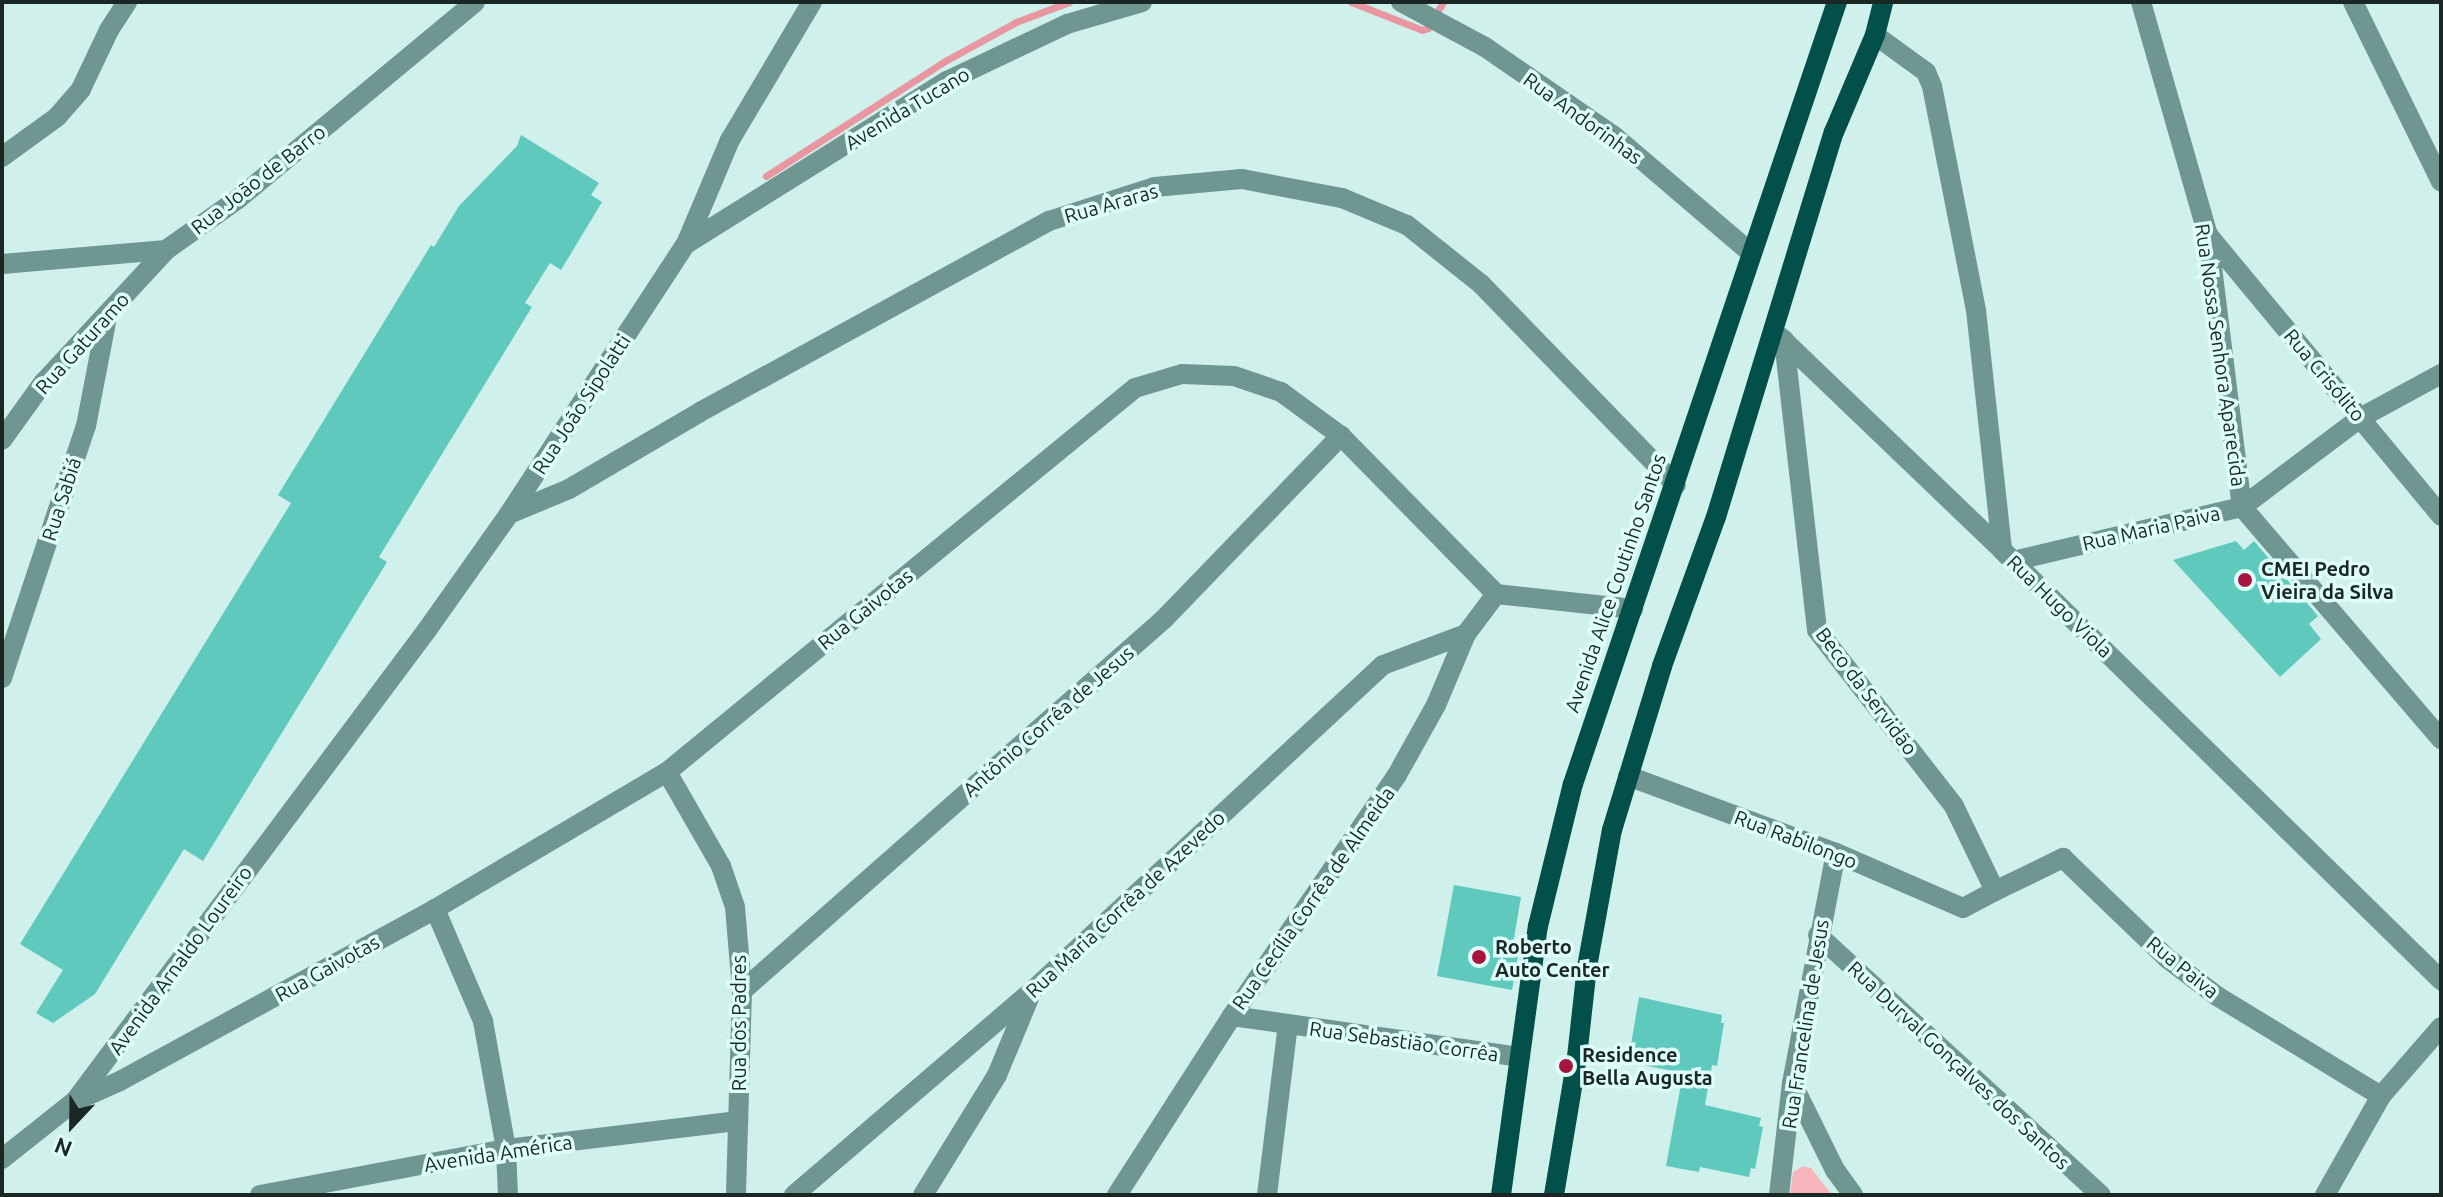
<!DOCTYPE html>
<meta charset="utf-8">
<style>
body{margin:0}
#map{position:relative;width:2443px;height:1197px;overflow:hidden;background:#d0f0eb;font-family:Ubuntu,sans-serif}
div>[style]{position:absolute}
.green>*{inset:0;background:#f7b5bb}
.stream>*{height:7px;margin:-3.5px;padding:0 3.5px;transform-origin:3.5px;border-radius:3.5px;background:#e896a0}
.building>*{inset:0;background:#60c9bd}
.minor>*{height:20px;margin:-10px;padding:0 10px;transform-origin:10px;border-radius:10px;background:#6f9691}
.major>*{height:20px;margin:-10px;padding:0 10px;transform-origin:10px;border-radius:10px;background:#025049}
.dots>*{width:22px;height:22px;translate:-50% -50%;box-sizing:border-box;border:4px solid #ddfdf9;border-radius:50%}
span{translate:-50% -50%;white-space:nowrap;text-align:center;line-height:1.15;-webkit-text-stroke:7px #ddfdf9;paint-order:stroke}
.street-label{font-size:20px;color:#1b2725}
.poi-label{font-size:20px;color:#1b2725;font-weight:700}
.left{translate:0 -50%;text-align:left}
.frame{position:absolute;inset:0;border:4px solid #1b2725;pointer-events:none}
.north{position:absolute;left:32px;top:1085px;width:80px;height:80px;-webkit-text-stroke:6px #ddfdf9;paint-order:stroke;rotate:202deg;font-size:22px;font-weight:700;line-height:32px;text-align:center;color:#1b2725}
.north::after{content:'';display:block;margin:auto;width:28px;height:36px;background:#1b2725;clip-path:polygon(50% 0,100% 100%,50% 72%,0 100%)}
</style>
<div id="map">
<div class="green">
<i style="clip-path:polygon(1803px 1166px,1811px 1168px,1832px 1195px,1790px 1195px,1793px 1172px)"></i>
</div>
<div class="stream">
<i style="left:1351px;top:2px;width:76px;rotate:21.5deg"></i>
<i style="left:1422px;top:30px;width:6px;rotate:-18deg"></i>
<i style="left:1428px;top:28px;width:30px;rotate:-60deg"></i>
<i style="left:766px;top:176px;width:213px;rotate:-32.7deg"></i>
<i style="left:945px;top:61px;width:81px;rotate:-28.8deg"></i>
<i style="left:1016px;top:22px;width:57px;rotate:-20.7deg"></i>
</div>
<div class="building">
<i style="clip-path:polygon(521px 135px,599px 183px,591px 195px,602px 202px,561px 270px,550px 263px,525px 303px,532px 307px,379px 557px,387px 562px,203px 861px,184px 849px,95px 994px,53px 1023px,36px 1013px,63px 970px,20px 944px,291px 503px,278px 495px,431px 245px,434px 247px,459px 206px,517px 146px)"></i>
<i style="clip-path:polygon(2236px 541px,2244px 550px,2254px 541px,2318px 616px,2309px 624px,2321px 639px,2280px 677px,2173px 560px)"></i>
<i style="clip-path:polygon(1454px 885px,1521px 897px,1513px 944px,1520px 945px,1512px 990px,1437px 976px)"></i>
<i style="clip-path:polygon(1639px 997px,1722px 1015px,1721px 1023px,1724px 1023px,1717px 1066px,1712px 1065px,1705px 1105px,1761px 1118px,1759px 1126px,1763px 1127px,1755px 1169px,1751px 1168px,1749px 1177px,1700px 1167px,1699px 1172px,1666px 1166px,1683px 1073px,1628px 1062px)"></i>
</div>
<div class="minor">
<i style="left:1401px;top:2px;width:95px;rotate:28.2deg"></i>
<i style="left:1485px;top:47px;width:157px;rotate:34.6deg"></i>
<i style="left:1614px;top:136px;width:180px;rotate:40.5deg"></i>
<i style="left:2141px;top:2px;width:242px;rotate:74deg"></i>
<i style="left:2208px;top:235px;width:274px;rotate:82.9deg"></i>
<i style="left:2242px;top:507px;width:306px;rotate:49.4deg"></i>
<i style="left:2353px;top:2px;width:200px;rotate:63.9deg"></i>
<i style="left:1875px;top:35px;width:63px;rotate:36deg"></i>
<i style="left:1926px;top:72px;width:15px;rotate:67deg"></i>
<i style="left:1932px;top:86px;width:228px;rotate:78.9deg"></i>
<i style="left:1976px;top:310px;width:241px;rotate:83.8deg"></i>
<i style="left:2002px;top:550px;width:615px;rotate:44.41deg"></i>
<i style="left:2px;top:157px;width:68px;rotate:-36deg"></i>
<i style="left:57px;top:117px;width:37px;rotate:-49deg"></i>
<i style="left:81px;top:89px;width:65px;rotate:-64.6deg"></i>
<i style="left:109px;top:30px;width:33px;rotate:-57deg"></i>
<i style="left:2208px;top:235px;width:365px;rotate:50.3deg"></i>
<i style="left:686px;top:244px;width:308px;rotate:-32deg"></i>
<i style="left:947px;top:81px;width:133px;rotate:-25.4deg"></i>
<i style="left:1067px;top:24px;width:78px;rotate:-16.3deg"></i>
<i style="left:2px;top:264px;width:165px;rotate:-4.9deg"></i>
<i style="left:166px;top:250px;width:88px;rotate:-35.3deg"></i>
<i style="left:238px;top:199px;width:308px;rotate:-39.7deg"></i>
<i style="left:1779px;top:336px;width:309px;rotate:43.8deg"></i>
<i style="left:2px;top:440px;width:70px;rotate:-54.3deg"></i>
<i style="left:43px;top:383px;width:181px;rotate:-47.2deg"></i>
<i style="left:509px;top:514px;width:65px;rotate:-22.6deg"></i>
<i style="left:569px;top:489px;width:152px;rotate:-30.4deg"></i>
<i style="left:700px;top:412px;width:398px;rotate:-28.7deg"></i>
<i style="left:1049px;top:221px;width:111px;rotate:-17.8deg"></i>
<i style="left:1155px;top:187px;width:87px;rotate:-5.3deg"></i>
<i style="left:1242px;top:179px;width:102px;rotate:10.8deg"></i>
<i style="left:1342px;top:198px;width:70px;rotate:22.6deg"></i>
<i style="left:1407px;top:225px;width:95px;rotate:38.6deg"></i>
<i style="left:1481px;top:284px;width:280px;rotate:45.9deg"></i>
<i style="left:2013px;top:561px;width:235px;rotate:-13.3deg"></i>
<i style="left:2242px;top:507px;width:148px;rotate:-37deg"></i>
<i style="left:2360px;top:418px;width:92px;rotate:-28.5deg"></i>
<i style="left:2px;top:678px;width:266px;rotate:-71.6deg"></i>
<i style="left:86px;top:426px;width:111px;rotate:-79.1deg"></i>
<i style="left:667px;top:772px;width:108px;rotate:60.1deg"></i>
<i style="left:721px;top:866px;width:43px;rotate:71.1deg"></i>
<i style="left:735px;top:907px;width:84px;rotate:85.2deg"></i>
<i style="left:742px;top:991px;width:204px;rotate:91.7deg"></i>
<i style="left:1628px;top:776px;width:222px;rotate:20.3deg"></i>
<i style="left:1836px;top:853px;width:138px;rotate:23.4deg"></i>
<i style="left:1963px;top:908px;width:36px;rotate:-28deg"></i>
<i style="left:1995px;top:891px;width:94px;rotate:-115.8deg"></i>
<i style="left:1954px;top:806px;width:223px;rotate:-127.9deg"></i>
<i style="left:1817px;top:630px;width:292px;rotate:-96.5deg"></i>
<i style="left:1995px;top:891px;width:76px;rotate:-25.9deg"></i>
<i style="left:2063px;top:858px;width:146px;rotate:43.9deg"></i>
<i style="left:2168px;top:959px;width:61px;rotate:37.1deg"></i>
<i style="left:2217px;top:996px;width:192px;rotate:31.4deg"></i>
<i style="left:435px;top:909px;width:122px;rotate:66.8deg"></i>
<i style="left:483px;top:1021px;width:130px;rotate:79.8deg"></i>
<i style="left:506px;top:1149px;width:46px;rotate:87.5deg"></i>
<i style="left:1818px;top:935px;width:384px;rotate:42.6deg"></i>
<i style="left:742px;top:991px;width:563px;rotate:-41.4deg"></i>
<i style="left:1164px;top:619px;width:255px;rotate:-46deg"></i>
<i style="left:1232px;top:1016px;width:290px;rotate:8.1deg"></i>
<i style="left:1792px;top:1083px;width:97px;rotate:63.7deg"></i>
<i style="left:1835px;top:1170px;width:31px;rotate:54deg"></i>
<i style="left:75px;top:1101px;width:49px;rotate:-24deg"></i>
<i style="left:120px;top:1081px;width:359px;rotate:-28.6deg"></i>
<i style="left:435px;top:909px;width:269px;rotate:-30.6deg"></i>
<i style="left:667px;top:772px;width:605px;rotate:-39.37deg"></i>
<i style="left:1135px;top:388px;width:49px;rotate:-16.6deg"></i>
<i style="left:1182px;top:374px;width:52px;rotate:2.2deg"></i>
<i style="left:1234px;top:376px;width:50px;rotate:18.8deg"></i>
<i style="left:1281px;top:392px;width:74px;rotate:36.3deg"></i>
<i style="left:1341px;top:436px;width:221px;rotate:45.5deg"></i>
<i style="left:1496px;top:594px;width:138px;rotate:6.2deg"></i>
<i style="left:2px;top:1159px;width:93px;rotate:-38.5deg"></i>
<i style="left:75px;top:1101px;width:588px;rotate:-53.23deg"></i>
<i style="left:427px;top:630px;width:142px;rotate:-54.7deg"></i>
<i style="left:509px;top:514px;width:323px;rotate:-56.8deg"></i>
<i style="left:686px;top:244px;width:113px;rotate:-67.1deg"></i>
<i style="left:730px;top:140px;width:161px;rotate:-59.3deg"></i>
<i style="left:260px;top:1195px;width:250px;rotate:-10.6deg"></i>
<i style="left:506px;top:1149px;width:234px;rotate:-6.9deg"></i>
<i style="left:794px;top:1195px;width:312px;rotate:-40.6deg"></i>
<i style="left:1031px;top:992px;width:480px;rotate:-42.9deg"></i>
<i style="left:1383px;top:665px;width:89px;rotate:-20.5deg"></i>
<i style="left:923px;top:1195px;width:141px;rotate:-58.3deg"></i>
<i style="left:997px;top:1075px;width:83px;rotate:-67.4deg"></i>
<i style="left:1117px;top:1195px;width:213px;rotate:-57.3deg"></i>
<i style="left:1232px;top:1016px;width:292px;rotate:-55.6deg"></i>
<i style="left:1397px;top:775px;width:80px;rotate:-60.9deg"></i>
<i style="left:1436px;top:705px;width:77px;rotate:-67.1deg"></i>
<i style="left:1466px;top:634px;width:50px;rotate:-53.1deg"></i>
<i style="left:1267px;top:1195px;width:171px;rotate:-83deg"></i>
<i style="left:1779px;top:1195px;width:113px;rotate:-83.4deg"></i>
<i style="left:1792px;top:1083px;width:234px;rotate:-79.2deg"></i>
<i style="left:2325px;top:1195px;width:114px;rotate:-60.5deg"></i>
<i style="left:2381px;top:1096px;width:91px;rotate:-49deg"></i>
</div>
<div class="major">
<i style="left:1501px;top:1195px;width:272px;rotate:-82.2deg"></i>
<i style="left:1538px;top:926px;width:146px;rotate:-76.2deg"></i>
<i style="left:1573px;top:784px;width:825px;rotate:-71.35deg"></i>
<i style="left:1554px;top:1195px;width:140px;rotate:-80.5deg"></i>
<i style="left:1577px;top:1057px;width:91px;rotate:-83.7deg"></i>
<i style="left:1587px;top:967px;width:139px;rotate:-79.7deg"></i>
<i style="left:1612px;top:830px;width:171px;rotate:-73deg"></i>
<i style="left:1662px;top:666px;width:158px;rotate:-70.1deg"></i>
<i style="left:1716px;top:517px;width:403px;rotate:-73deg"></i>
<i style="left:1834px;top:132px;width:105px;rotate:-67.1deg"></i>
<i style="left:1875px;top:35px;width:34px;rotate:-76deg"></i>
</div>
<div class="dots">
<i style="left:2245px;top:580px;background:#a91340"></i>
<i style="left:1479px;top:957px;background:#a91340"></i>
<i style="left:1566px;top:1066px;background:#a91340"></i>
</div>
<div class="street-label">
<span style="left:907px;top:108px;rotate:-31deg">Avenida Tucano</span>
<span style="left:1583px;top:118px;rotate:36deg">Rua Andorinhas</span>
<span style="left:258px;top:179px;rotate:-38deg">Rua João de Barro</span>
<span style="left:1111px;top:203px;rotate:-16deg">Rua Araras</span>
<span style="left:82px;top:343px;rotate:-48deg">Rua Gaturamo</span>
<span style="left:2221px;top:355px;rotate:82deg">Rua Nossa Senhora Aparecida</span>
<span style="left:2325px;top:375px;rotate:50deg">Rua Crisólito</span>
<span style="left:581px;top:404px;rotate:-57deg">Rua João Sipolatti</span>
<span style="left:61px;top:499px;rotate:-72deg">Rua Sabiá</span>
<span style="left:2151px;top:528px;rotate:-13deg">Rua Maria Paiva</span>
<span style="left:1615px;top:583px;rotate:-71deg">Avenida Alice Coutinho Santos</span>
<span style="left:2060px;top:606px;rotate:44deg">Rua Hugo Viola</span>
<span style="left:865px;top:609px;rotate:-39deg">Rua Gaivotas</span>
<span style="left:1867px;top:691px;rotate:53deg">Beco da Servidão</span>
<span style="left:1048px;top:721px;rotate:-41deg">Antônio Corrêa de Jesus</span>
<span style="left:1796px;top:839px;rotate:21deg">Rua Rabilongo</span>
<span style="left:1313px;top:898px;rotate:-55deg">Rua Cecília Corrêa de Almeida</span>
<span style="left:1125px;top:904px;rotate:-43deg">Rua Maria Corrêa de Azevedo</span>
<span style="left:180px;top:960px;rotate:-54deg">Avenida Arnaldo Loureiro</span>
<span style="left:2183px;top:967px;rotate:39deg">Rua Paiva</span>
<span style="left:327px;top:968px;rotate:-29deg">Rua Gaivotas</span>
<span style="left:738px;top:1023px;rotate:-90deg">Rua dos Padres</span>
<span style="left:1805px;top:1024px;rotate:-81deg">Rua Francelina de Jesus</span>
<span style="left:1404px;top:1041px;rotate:8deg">Rua Sebastião Corrêa</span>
<span style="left:1959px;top:1065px;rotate:43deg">Rua Durval Gonçalves dos Santos</span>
<span style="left:498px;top:1153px;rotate:-9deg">Avenida América</span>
</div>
<div class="poi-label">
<span class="left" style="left:2261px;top:580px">CMEI Pedro<br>Vieira da Silva</span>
<span class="left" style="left:1495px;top:958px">Roberto<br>Auto Center</span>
<span class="left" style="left:1582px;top:1066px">Residence<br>Bella Augusta</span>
</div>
<div class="frame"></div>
<div class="north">N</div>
</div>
